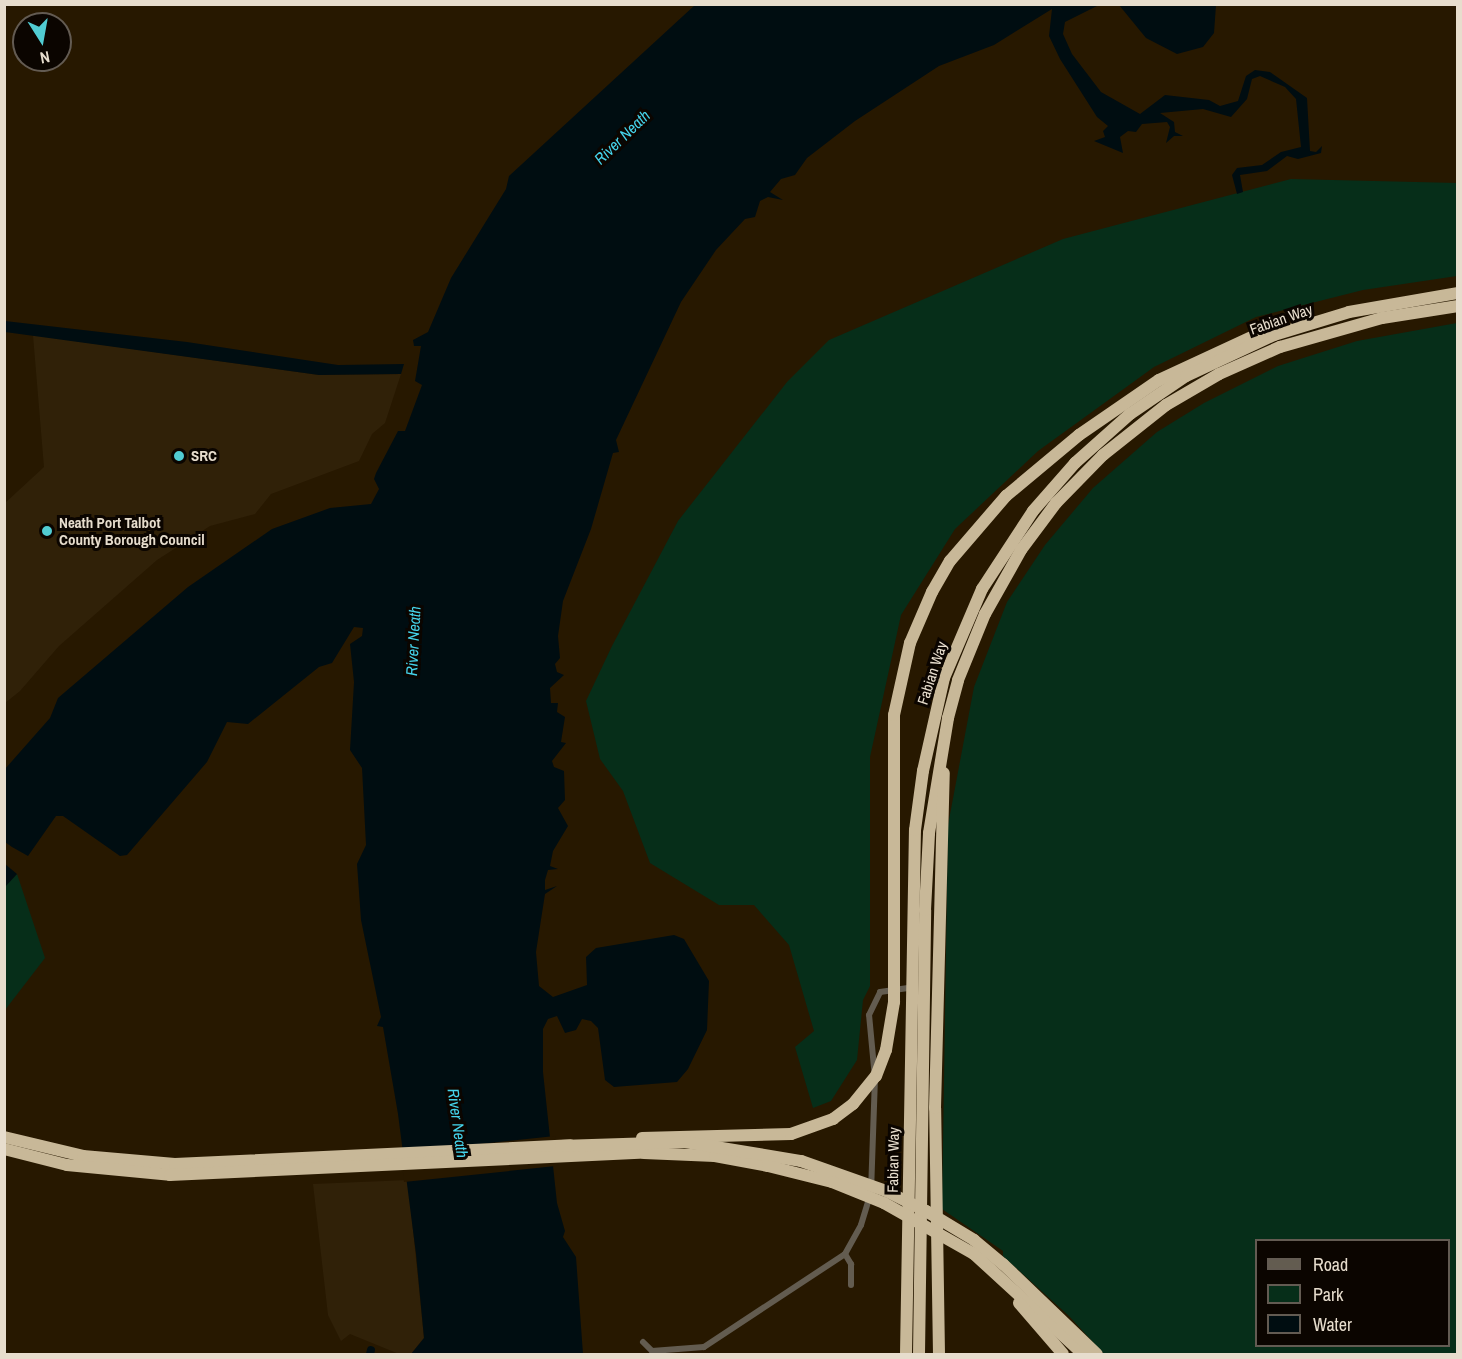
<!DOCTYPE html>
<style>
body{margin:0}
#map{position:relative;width:1462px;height:1359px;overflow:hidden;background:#271800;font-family:"Archivo Narrow",sans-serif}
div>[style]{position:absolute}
.built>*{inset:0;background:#302108}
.green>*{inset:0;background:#062e19}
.water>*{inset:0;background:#000d11}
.pier>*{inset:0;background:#271800;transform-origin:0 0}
.canal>*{height:8px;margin:-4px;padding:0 4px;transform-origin:4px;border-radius:4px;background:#000d11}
.street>*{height:6px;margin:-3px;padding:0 3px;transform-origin:3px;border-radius:3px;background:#635c50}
.highway>*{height:12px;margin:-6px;padding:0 6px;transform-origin:6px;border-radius:6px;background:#c8b898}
.highway-bridge>*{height:12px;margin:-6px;padding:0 6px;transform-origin:6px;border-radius:6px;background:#c8b898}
.dots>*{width:16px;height:16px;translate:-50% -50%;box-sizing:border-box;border:3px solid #0b0500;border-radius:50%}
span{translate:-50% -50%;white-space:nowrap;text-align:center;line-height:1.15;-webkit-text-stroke:6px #0b0500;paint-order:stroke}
.street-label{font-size:15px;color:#e7ddcd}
.poi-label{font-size:15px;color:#e7ddcd;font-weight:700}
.left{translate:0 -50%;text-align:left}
.water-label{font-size:16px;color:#45d3ea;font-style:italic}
.frame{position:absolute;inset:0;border:6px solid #e7ddcd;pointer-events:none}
.legend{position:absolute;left:1255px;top:1239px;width:195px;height:108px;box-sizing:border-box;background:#0b0500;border:2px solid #635b52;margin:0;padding:8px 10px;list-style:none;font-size:18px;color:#e7ddcd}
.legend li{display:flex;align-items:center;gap:12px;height:30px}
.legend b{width:30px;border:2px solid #635b52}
.north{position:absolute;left:12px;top:12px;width:60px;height:60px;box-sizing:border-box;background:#0b0500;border:2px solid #635b52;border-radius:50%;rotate:169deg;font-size:16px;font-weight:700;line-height:24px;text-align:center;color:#e7ddcd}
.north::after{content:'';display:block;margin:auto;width:21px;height:27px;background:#51ccd2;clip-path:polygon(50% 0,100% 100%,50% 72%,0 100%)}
</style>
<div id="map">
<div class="built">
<i style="clip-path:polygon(33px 335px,319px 375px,401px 374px,385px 423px,372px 434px,359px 461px,271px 494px,255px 514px,210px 526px,157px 560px,59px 646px,20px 691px,5px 703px,5px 503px,44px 467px)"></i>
<i style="clip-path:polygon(408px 1180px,424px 1338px,411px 1354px,399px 1354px,350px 1334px,341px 1341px,328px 1315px,313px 1184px)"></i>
</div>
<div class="green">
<i style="clip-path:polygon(1291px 179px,1457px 183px,1457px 276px,1363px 290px,1256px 317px,1154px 367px,1038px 451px,955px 529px,901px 615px,870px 757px,870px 986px,863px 1000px,857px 1060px,831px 1101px,813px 1108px,795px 1047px,814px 1031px,789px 945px,754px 905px,719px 905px,650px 863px,623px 791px,600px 759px,586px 701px,612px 646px,678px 521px,787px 382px,829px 340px,1063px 239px)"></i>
<i style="clip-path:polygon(evenodd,1457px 323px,1457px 1354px,1104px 1354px,1069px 1316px,1003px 1256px,1003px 1251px,942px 1209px,948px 825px,974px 687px,1007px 602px,1045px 545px,1093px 488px,1157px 432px,1204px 403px,1278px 366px,1357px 341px,1457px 323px,1256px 1240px,1448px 1240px,1448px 1346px,1256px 1346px,1256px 1240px)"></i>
<i style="clip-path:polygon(17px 874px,45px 958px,5px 1010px,4px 887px)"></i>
</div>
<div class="water">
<i style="clip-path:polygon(695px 5px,1099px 5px,1065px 22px,1063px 34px,1072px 54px,1101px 92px,1140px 114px,1165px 95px,1209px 100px,1220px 106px,1238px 101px,1246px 76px,1255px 70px,1270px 72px,1307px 98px,1310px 151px,1316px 152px,1322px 146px,1321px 153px,1298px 159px,1287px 156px,1267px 171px,1240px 175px,1243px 192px,1237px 194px,1232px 175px,1237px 168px,1262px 165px,1281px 152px,1301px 147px,1296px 99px,1285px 87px,1260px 76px,1252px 79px,1247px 99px,1231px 117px,1203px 109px,1160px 113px,1174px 122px,1175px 132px,1183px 136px,1174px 136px,1166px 143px,1170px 127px,1167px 122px,1142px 124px,1136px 132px,1128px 131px,1120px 137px,1123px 153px,1094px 141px,1105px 137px,1103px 131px,1108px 126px,1097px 117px,1060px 59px,1049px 36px,1052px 9px,994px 45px,939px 66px,855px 121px,807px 158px,795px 175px,781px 179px,770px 192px,783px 200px,768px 197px,760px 201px,755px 217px,745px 219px,716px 250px,681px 302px,616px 440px,619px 452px,613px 453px,591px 529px,563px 601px,558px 636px,560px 658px,555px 664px,557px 672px,564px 675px,550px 688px,551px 703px,558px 703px,557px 712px,565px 717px,561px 742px,566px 743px,552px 761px,554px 767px,564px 771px,565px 800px,558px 808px,568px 826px,553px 851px,550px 866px,558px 869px,548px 870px,545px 880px,545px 890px,557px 886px,545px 894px,536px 952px,539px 986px,553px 997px,587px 985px,586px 957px,596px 948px,674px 935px,684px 939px,709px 981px,707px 1030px,688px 1069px,677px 1082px,614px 1087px,605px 1080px,598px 1028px,591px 1021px,582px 1019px,576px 1030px,565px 1033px,557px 1016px,548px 1019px,543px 1029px,543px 1072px,557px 1203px,565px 1231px,563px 1237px,576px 1257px,583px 1354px,411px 1354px,424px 1338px,416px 1254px,398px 1114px,383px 1027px,377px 1026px,381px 1017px,361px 920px,357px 864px,366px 845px,362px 768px,350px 750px,354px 682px,350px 644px,362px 636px,363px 628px,354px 627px,332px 663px,319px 667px,248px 724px,227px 722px,207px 762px,127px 855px,120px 856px,63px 816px,56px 816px,28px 856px,12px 847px,5px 842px,5px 769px,50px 718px,58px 698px,188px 587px,272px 529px,330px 508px,371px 504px,379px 489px,374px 479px,376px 473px,398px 431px,405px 431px,422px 385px,415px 381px,421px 346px,414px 346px,413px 340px,428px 332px,451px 278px,506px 189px,509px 176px)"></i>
<i style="clip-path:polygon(1119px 5px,1216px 5px,1214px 33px,1203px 47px,1177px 54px,1146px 38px)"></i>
<i style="clip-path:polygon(5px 321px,187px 342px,338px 365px,404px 364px,401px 374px,319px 375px,5px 332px)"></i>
<i style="clip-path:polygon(5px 864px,17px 874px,5px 887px,4px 864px)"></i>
</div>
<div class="pier">
<i style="left:555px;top:1136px;width:30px;height:155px;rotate:84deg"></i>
</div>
<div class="canal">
<i style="left:370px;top:1354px;width:4px;rotate:-76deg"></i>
</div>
<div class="street">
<i style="left:845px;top:1254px;width:12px;rotate:59deg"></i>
<i style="left:851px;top:1264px;width:21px;rotate:90deg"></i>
<i style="left:643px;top:1342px;width:13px;rotate:45deg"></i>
<i style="left:652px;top:1351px;width:52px;rotate:-4.4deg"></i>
<i style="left:704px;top:1347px;width:169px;rotate:-33.4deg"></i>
<i style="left:845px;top:1254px;width:33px;rotate:-61deg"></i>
<i style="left:861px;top:1225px;width:34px;rotate:-73deg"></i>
<i style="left:871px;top:1192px;width:114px;rotate:-88deg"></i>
<i style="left:875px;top:1078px;width:63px;rotate:-95.4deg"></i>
<i style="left:869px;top:1015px;width:25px;rotate:-64deg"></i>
<i style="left:880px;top:992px;width:30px;rotate:-8deg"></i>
</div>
<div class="highway">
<i style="left:932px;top:592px;width:36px;rotate:-60deg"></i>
<i style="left:950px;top:561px;width:86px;rotate:-49.3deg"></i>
<i style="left:1006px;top:496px;width:95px;rotate:-39.9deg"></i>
<i style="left:1079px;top:435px;width:97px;rotate:-34.5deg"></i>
<i style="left:1159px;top:380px;width:126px;rotate:-24.9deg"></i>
<i style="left:4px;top:1137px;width:81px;rotate:13.5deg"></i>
<i style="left:83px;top:1156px;width:92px;rotate:5deg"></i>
<i style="left:175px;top:1164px;width:396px;rotate:-2.7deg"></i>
<i style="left:642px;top:1138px;width:149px;rotate:-1.5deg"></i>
<i style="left:4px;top:1149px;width:65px;rotate:14.3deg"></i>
<i style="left:67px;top:1165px;width:103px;rotate:5.5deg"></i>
<i style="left:170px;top:1175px;width:475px;rotate:-2.7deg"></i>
<i style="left:644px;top:1153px;width:71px;rotate:2.4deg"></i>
<i style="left:715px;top:1156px;width:54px;rotate:10.7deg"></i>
<i style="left:974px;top:1254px;width:148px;rotate:42.5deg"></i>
<i style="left:1003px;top:1264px;width:130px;rotate:43.8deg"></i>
<i style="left:1019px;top:1303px;width:67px;rotate:49.2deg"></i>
<i style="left:906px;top:1354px;width:524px;rotate:-89.02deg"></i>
<i style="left:915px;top:830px;width:60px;rotate:-82.3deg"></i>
<i style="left:923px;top:771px;width:95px;rotate:-77.3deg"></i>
<i style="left:944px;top:678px;width:97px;rotate:-66.9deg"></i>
<i style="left:982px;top:589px;width:93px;rotate:-56.8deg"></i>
<i style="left:1033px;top:511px;width:64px;rotate:-48.8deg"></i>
<i style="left:1075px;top:463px;width:74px;rotate:-41.7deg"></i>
<i style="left:1130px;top:414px;width:68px;rotate:-34.2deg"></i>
<i style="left:1186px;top:376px;width:97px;rotate:-25deg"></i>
<i style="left:1274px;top:335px;width:78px;rotate:-17deg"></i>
<i style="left:1349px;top:312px;width:111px;rotate:-9.9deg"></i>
<i style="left:919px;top:1354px;width:444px;rotate:-89.2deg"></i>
<i style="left:925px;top:910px;width:77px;rotate:-87deg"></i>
<i style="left:929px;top:833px;width:117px;rotate:-80.6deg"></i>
<i style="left:948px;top:718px;width:39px;rotate:-75deg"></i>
<i style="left:958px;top:680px;width:71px;rotate:-67.8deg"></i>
<i style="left:985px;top:614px;width:73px;rotate:-60.6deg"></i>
<i style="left:1021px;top:550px;width:59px;rotate:-53.3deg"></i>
<i style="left:1056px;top:503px;width:67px;rotate:-45.6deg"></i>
<i style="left:1103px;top:455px;width:80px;rotate:-38.4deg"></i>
<i style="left:1166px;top:405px;width:61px;rotate:-30.3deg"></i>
<i style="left:1219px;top:374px;width:67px;rotate:-23.9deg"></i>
<i style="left:1280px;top:347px;width:106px;rotate:-15.9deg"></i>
<i style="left:1382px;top:318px;width:77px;rotate:-9deg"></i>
<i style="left:939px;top:1354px;width:246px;rotate:-90.9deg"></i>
<i style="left:935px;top:1108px;width:335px;rotate:-88.5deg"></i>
</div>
<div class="highway-bridge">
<i style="left:791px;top:1134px;width:45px;rotate:-19.7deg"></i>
<i style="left:833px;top:1119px;width:25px;rotate:-37deg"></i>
<i style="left:853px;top:1104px;width:36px;rotate:-51deg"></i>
<i style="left:876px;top:1076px;width:28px;rotate:-69deg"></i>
<i style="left:886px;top:1050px;width:49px;rotate:-80.5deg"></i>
<i style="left:894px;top:1002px;width:287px;rotate:-90deg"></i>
<i style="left:894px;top:715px;width:74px;rotate:-77.5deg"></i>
<i style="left:910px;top:643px;width:56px;rotate:-66.7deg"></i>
<i style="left:561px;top:1146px;width:124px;rotate:-1.8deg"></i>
<i style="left:685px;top:1142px;width:118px;rotate:9.3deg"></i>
<i style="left:801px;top:1161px;width:90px;rotate:19.4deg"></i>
<i style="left:886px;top:1191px;width:45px;rotate:26.6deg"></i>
<i style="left:926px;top:1211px;width:56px;rotate:31.1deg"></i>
<i style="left:974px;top:1240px;width:38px;rotate:40deg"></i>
<i style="left:768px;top:1166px;width:66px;rotate:14deg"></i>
<i style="left:832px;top:1182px;width:56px;rotate:22deg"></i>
<i style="left:884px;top:1203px;width:103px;rotate:29.5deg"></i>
</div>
<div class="dots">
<i style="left:179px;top:456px;background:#51ccd2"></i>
<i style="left:47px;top:531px;background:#51ccd2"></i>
</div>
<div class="street-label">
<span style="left:1281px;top:319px;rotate:-19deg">Fabian Way</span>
<span style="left:932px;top:673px;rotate:-72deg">Fabian Way</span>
<span style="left:893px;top:1160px;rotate:-89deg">Fabian Way</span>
</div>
<div class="poi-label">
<span class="left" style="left:191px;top:456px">SRC</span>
<span class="left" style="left:59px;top:531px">Neath Port Talbot<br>County Borough Council</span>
</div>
<div class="water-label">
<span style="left:622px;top:137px;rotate:-44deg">River Neath</span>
<span style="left:413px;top:641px;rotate:-87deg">River Neath</span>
<span style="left:458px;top:1123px;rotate:82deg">River Neath</span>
</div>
<div class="frame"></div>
<ul class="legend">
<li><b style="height:8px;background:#635c50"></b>Road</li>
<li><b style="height:16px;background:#062e19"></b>Park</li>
<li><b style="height:16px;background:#000d11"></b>Water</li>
</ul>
<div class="north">N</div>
</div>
